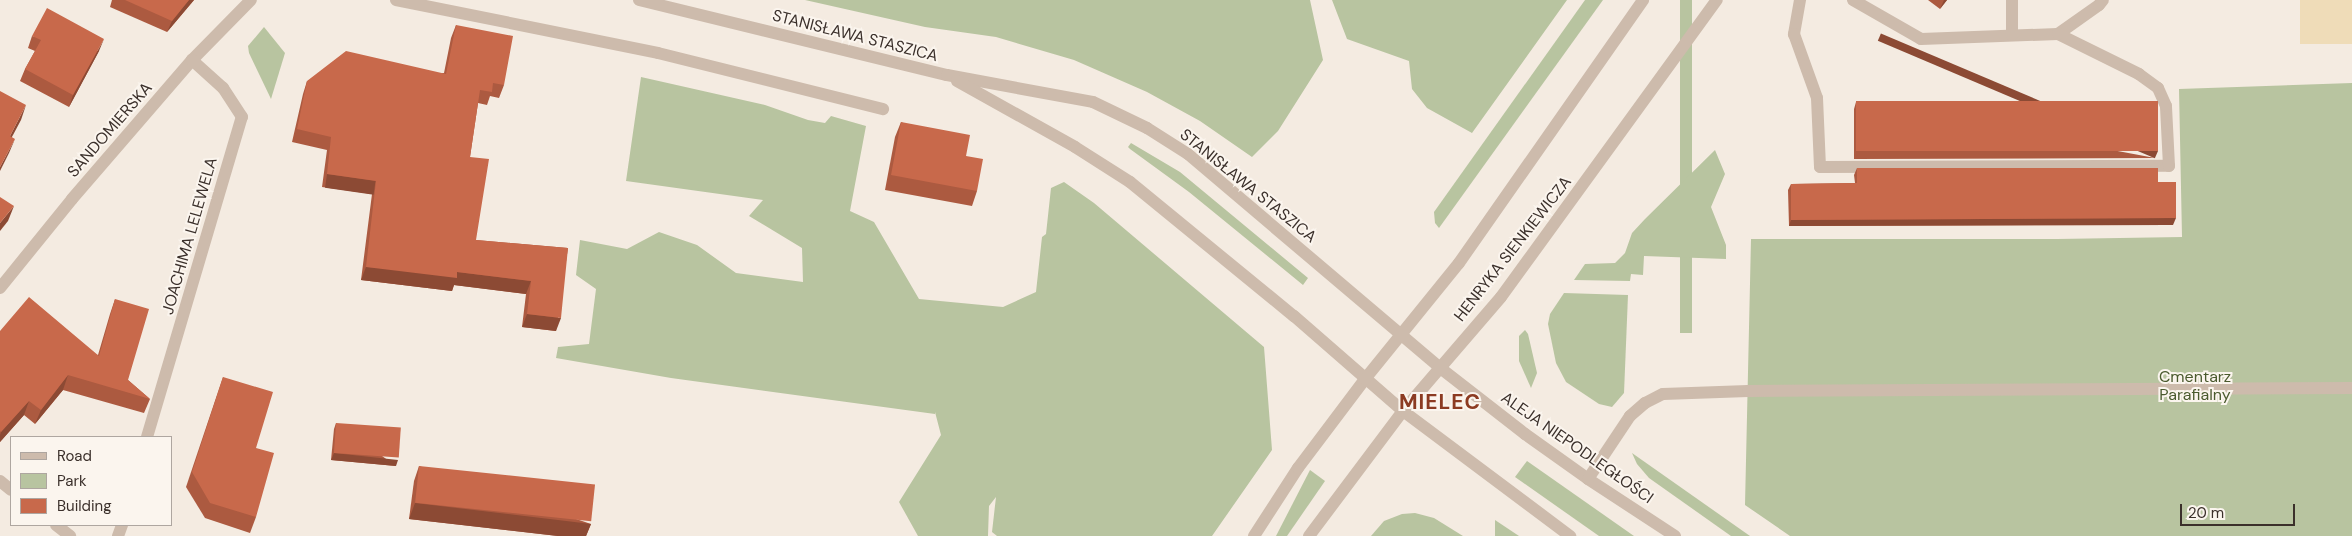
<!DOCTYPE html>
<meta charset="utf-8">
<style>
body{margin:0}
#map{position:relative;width:2352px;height:536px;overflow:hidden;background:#f4ebe1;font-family:"DM Sans",sans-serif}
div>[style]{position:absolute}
.green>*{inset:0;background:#b8c4a0;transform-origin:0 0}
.sand>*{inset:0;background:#efdcb8;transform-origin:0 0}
.minor>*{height:12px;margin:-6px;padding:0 6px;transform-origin:6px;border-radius:6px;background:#cdbbac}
.wall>*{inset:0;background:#ac5a40}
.shaded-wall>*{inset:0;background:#8c4a34;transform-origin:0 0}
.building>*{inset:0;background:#c8694b;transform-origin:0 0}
span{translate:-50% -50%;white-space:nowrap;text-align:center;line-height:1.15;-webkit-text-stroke:4px #fbf5ee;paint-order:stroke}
.street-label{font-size:16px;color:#3b302b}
.park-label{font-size:16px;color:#4a5a2e}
.district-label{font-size:21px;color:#8c3b22;font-weight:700;letter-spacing:1px}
.legend{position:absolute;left:10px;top:436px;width:162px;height:90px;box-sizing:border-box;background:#fbf5ee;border:1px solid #aea6a0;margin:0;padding:6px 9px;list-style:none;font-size:15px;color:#3b302b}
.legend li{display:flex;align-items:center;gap:10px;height:25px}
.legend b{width:25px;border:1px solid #aea6a0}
.scale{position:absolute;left:2180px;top:504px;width:115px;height:22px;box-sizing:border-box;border:2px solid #3b302b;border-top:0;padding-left:6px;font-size:15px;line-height:18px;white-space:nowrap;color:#3b302b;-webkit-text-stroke:4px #fbf5ee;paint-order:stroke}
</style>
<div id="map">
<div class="green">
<i style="clip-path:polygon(805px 0,1310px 0,1323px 60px,1278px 131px,1252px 157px,1200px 121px,1147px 92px,1074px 60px,996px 37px,925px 27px)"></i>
<i style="clip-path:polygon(1332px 0,1567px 0,1472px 133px,1427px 108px,1412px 89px,1409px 61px,1347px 39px)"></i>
<i style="clip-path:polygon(1585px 0,1603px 0,1439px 228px,1435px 223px,1434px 212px)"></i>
<i style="left:1680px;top:0;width:12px;height:333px"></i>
<i style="clip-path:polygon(264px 27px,285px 53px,271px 99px,249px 53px,248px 46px)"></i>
<i style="clip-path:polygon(641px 77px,765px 105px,808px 120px,825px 123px,831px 116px,866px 126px,850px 211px,874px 222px,919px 299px,1003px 307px,1036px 292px,1042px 237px,1046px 234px,1051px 188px,1064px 182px,1094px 203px,1264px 347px,1272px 450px,1212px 536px,997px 536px,992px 532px,996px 497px,989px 506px,988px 536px,918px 536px,899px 502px,941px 435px,935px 412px,935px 414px,671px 378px,556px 358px,558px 347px,589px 344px,596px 289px,576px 275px,580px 240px,627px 249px,659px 232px,697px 245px,736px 273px,803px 282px,802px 248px,749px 216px,763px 200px,626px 181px)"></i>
<i style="clip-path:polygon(2352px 83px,2352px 536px,1790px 536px,1745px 505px,1751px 239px,2057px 239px,2182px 237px,2179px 89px)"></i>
<i style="clip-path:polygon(1131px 143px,1180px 172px,1308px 278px,1303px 285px,1189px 192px,1130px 149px,1128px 147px)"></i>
<i style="clip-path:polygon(1715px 150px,1725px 174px,1711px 207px,1726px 245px,1726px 259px,1644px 256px,1643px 275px,1631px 274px,1630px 281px,1574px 280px,1585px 264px,1615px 263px,1625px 253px,1632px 233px,1645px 219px)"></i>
<i style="clip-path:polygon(1564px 293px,1628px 295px,1624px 393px,1612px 407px,1599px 404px,1566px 382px,1556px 363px,1548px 324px,1550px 314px)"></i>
<i style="clip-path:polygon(1525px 330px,1528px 334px,1537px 373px,1531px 388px,1519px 361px,1519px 336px)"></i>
<i style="clip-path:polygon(1632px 453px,1750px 536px,1731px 536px,1649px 478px,1637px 464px)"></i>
<i style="clip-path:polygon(1527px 461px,1634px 536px,1599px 536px,1515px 477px)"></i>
<i style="clip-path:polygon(1310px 470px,1325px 481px,1287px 536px,1276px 536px)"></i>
<i style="clip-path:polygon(1415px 513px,1434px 518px,1463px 536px,1371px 536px,1384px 521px,1402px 514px)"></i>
<i style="clip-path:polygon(1495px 520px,1519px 536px,1495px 536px)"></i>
</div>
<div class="sand">
<i style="left:2300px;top:0;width:52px;height:44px"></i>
</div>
<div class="minor">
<i style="left:396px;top:0;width:267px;rotate:11.4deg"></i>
<i style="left:658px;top:53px;width:232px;rotate:14deg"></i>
<i style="left:639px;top:0;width:317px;rotate:13.7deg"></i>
<i style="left:947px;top:75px;width:148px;rotate:10.5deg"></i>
<i style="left:1093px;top:102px;width:60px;rotate:25.7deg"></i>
<i style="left:1147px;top:128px;width:49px;rotate:32.4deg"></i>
<i style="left:1188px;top:154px;width:329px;rotate:40.3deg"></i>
<i style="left:1439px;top:367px;width:109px;rotate:37.9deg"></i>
<i style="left:1525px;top:434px;width:77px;rotate:35.5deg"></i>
<i style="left:1588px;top:479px;width:104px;rotate:33.2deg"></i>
<i style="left:1800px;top:0;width:35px;rotate:100deg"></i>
<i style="left:1794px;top:34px;width:68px;rotate:70.2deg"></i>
<i style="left:1817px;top:98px;width:69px;rotate:87.5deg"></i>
<i style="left:1820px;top:167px;width:349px;rotate:-0.2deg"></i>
<i style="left:2169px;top:166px;width:60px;rotate:-92.9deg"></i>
<i style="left:2166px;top:106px;width:20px;rotate:-114deg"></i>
<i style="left:2158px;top:88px;width:24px;rotate:-144deg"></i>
<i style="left:2139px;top:74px;width:90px;rotate:-153.7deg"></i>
<i style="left:1853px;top:0;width:78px;rotate:29.8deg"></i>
<i style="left:1921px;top:39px;width:137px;rotate:-2.1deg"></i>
<i style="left:2058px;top:34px;width:50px;rotate:-35.3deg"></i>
<i style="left:2099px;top:5px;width:6px;rotate:-51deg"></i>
<i style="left:2012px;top:0;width:35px;rotate:90deg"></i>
<i style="left:957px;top:81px;width:135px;rotate:29.2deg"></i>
<i style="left:1075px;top:147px;width:65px;rotate:32.5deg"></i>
<i style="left:1130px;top:182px;width:212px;rotate:39.3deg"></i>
<i style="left:1294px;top:316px;width:145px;rotate:41.1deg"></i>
<i style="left:1403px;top:411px;width:209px;rotate:36.8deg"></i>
<i style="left:0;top:288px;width:114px;rotate:-51deg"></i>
<i style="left:72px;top:199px;width:184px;rotate:-49.2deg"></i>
<i style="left:192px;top:60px;width:84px;rotate:-45.5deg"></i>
<i style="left:147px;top:437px;width:334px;rotate:-73.5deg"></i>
<i style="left:242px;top:117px;width:35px;rotate:-123deg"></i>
<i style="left:223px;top:88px;width:42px;rotate:-137.9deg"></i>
<i style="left:1588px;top:479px;width:76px;rotate:-56.3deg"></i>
<i style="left:1630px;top:416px;width:20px;rotate:-41deg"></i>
<i style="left:1645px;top:403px;width:20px;rotate:-27deg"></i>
<i style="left:1663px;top:394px;width:85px;rotate:-2deg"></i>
<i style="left:1748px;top:391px;width:604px;rotate:-0.28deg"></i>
<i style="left:0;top:481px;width:14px;rotate:39deg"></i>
<i style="left:56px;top:525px;width:18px;rotate:38deg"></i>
<i style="left:118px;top:536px;width:12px;rotate:-70deg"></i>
<i style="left:1254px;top:536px;width:81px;rotate:-57.1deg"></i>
<i style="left:1298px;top:468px;width:111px;rotate:-53deg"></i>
<i style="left:1365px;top:379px;width:149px;rotate:-51deg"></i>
<i style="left:1459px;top:263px;width:321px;rotate:-55deg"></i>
<i style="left:1309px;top:536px;width:156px;rotate:-53.1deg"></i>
<i style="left:1403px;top:411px;width:150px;rotate:-49.3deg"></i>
<i style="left:1501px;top:297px;width:367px;rotate:-54deg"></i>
</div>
<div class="wall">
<i style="clip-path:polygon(112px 0,194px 0,167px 32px,110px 7px)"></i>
<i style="clip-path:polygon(1928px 0,1947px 0,1940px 9px)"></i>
<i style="clip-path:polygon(456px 25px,504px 85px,499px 98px,490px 96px,487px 105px,478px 103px,470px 157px,476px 240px,568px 248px,556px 331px,522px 327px,526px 294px,454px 285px,452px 291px,361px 280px,372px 194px,322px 187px,327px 150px,292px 142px,303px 94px,307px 81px,444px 73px,451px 38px)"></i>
<i style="clip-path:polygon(32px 36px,99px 51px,69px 107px,20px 81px,25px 69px,35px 51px,28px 48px)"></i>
<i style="clip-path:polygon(1856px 102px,2155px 158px,1854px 159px,1854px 109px)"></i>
<i style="clip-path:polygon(901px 122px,966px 156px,977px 191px,972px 206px,885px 190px,895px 137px)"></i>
<i style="clip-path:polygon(1857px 168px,2158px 182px,2173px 225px,1789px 226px,1788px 190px,1791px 184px,1855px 183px,1854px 175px)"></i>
<i style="clip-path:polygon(115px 299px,128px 380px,150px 399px,144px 413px,63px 390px,35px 424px,24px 415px,0 442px,0 331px,98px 355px,110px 314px)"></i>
<i style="clip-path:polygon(223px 377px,256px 448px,256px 517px,250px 533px,205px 518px,186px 487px)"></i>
<i style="clip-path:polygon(336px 423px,396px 466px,331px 460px,334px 429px)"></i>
<i style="clip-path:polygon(419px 466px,591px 524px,586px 536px,558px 536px,409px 519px,414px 481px)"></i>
</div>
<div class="shaded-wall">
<i style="clip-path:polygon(189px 0,194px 0,167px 32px,172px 21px)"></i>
<i style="clip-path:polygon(1944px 0,1947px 0,1940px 9px)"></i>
<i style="clip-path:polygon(104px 39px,99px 51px,69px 107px,73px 95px)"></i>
<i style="clip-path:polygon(26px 105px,21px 120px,5px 150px,10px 136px)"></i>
<i style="clip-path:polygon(15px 139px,9px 153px,0 171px,0 167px)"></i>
<i style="left:2158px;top:151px;width:8px;height:301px;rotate:113deg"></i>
<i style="left:327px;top:174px;width:49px;height:14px;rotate:8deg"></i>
<i style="clip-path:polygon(14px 206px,8px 221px,0 231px,0 223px)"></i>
<i style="clip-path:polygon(2176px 218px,2173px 225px,1789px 226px,1791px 220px)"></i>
<i style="clip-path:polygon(366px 267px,457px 272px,531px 281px,526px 294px,454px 285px,452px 291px,361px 280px)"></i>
<i style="clip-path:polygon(527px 314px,561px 318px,556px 331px,522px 327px)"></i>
<i style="clip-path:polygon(68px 375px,63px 390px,35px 424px,41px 410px)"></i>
<i style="clip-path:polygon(29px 401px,24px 415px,0 442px,0 435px,1px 432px)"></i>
<i style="clip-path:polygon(334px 453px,398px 460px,396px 466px,331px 460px)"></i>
<i style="clip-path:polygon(415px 503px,591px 524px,586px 536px,558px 536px,409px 519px)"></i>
</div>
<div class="building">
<i style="clip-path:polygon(125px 0,189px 0,172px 21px)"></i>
<i style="clip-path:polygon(47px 8px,104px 39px,73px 95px,25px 69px,41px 40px,32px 36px)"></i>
<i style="clip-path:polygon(456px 25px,513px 36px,504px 85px,493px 83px,492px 92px,480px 90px,470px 157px,489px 159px,476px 240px,568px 248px,561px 318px,527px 314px,531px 281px,457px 272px,457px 278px,366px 267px,376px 181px,327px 174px,331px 137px,297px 129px,307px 81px,346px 51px,446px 74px)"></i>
<i style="clip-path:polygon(0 91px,26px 105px,10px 136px,15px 139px,0 167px)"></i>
<i style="left:2158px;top:101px;width:50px;height:302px;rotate:90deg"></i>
<i style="clip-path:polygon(901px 122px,970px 135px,966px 156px,983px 159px,977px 191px,891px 175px)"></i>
<i style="clip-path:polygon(1857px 168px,2158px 168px,2158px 182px,2176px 182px,2176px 218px,1791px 220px,1791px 184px,1857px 183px)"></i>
<i style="clip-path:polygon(0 197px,14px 206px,0 223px)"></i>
<i style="clip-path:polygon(29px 297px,99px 356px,115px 299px,149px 309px,128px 380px,150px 399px,68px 375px,41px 410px,29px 401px,1px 432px,0 431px,0 331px)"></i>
<i style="clip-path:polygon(223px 377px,273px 392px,256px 448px,274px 453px,256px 517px,210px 503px,192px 472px)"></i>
<i style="left:336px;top:423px;width:65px;height:30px;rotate:4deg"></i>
<i style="left:419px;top:466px;width:177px;height:37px;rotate:6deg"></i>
</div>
<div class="street-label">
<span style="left:855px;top:36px;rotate:14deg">STANISŁAWA STASZICA</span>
<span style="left:110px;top:130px;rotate:-49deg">SANDOMIERSKA</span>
<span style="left:1248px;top:186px;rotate:39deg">STANISŁAWA STASZICA</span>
<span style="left:190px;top:236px;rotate:-74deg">JOACHIMA LELEWELA</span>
<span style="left:1513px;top:249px;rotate:-52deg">HENRYKA SIENKIEWICZA</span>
<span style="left:1577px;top:448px;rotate:35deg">ALEJA NIEPODLEGŁOŚCI</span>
</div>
<div class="park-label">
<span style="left:2195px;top:386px">Cmentarz<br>Parafialny</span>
</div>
<div class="district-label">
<span style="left:1440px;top:402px">MIELEC</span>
</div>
<ul class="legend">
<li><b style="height:6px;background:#cdbbac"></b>Road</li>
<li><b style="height:14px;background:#b8c4a0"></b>Park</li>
<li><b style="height:14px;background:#c8694b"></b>Building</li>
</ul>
<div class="scale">20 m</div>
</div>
